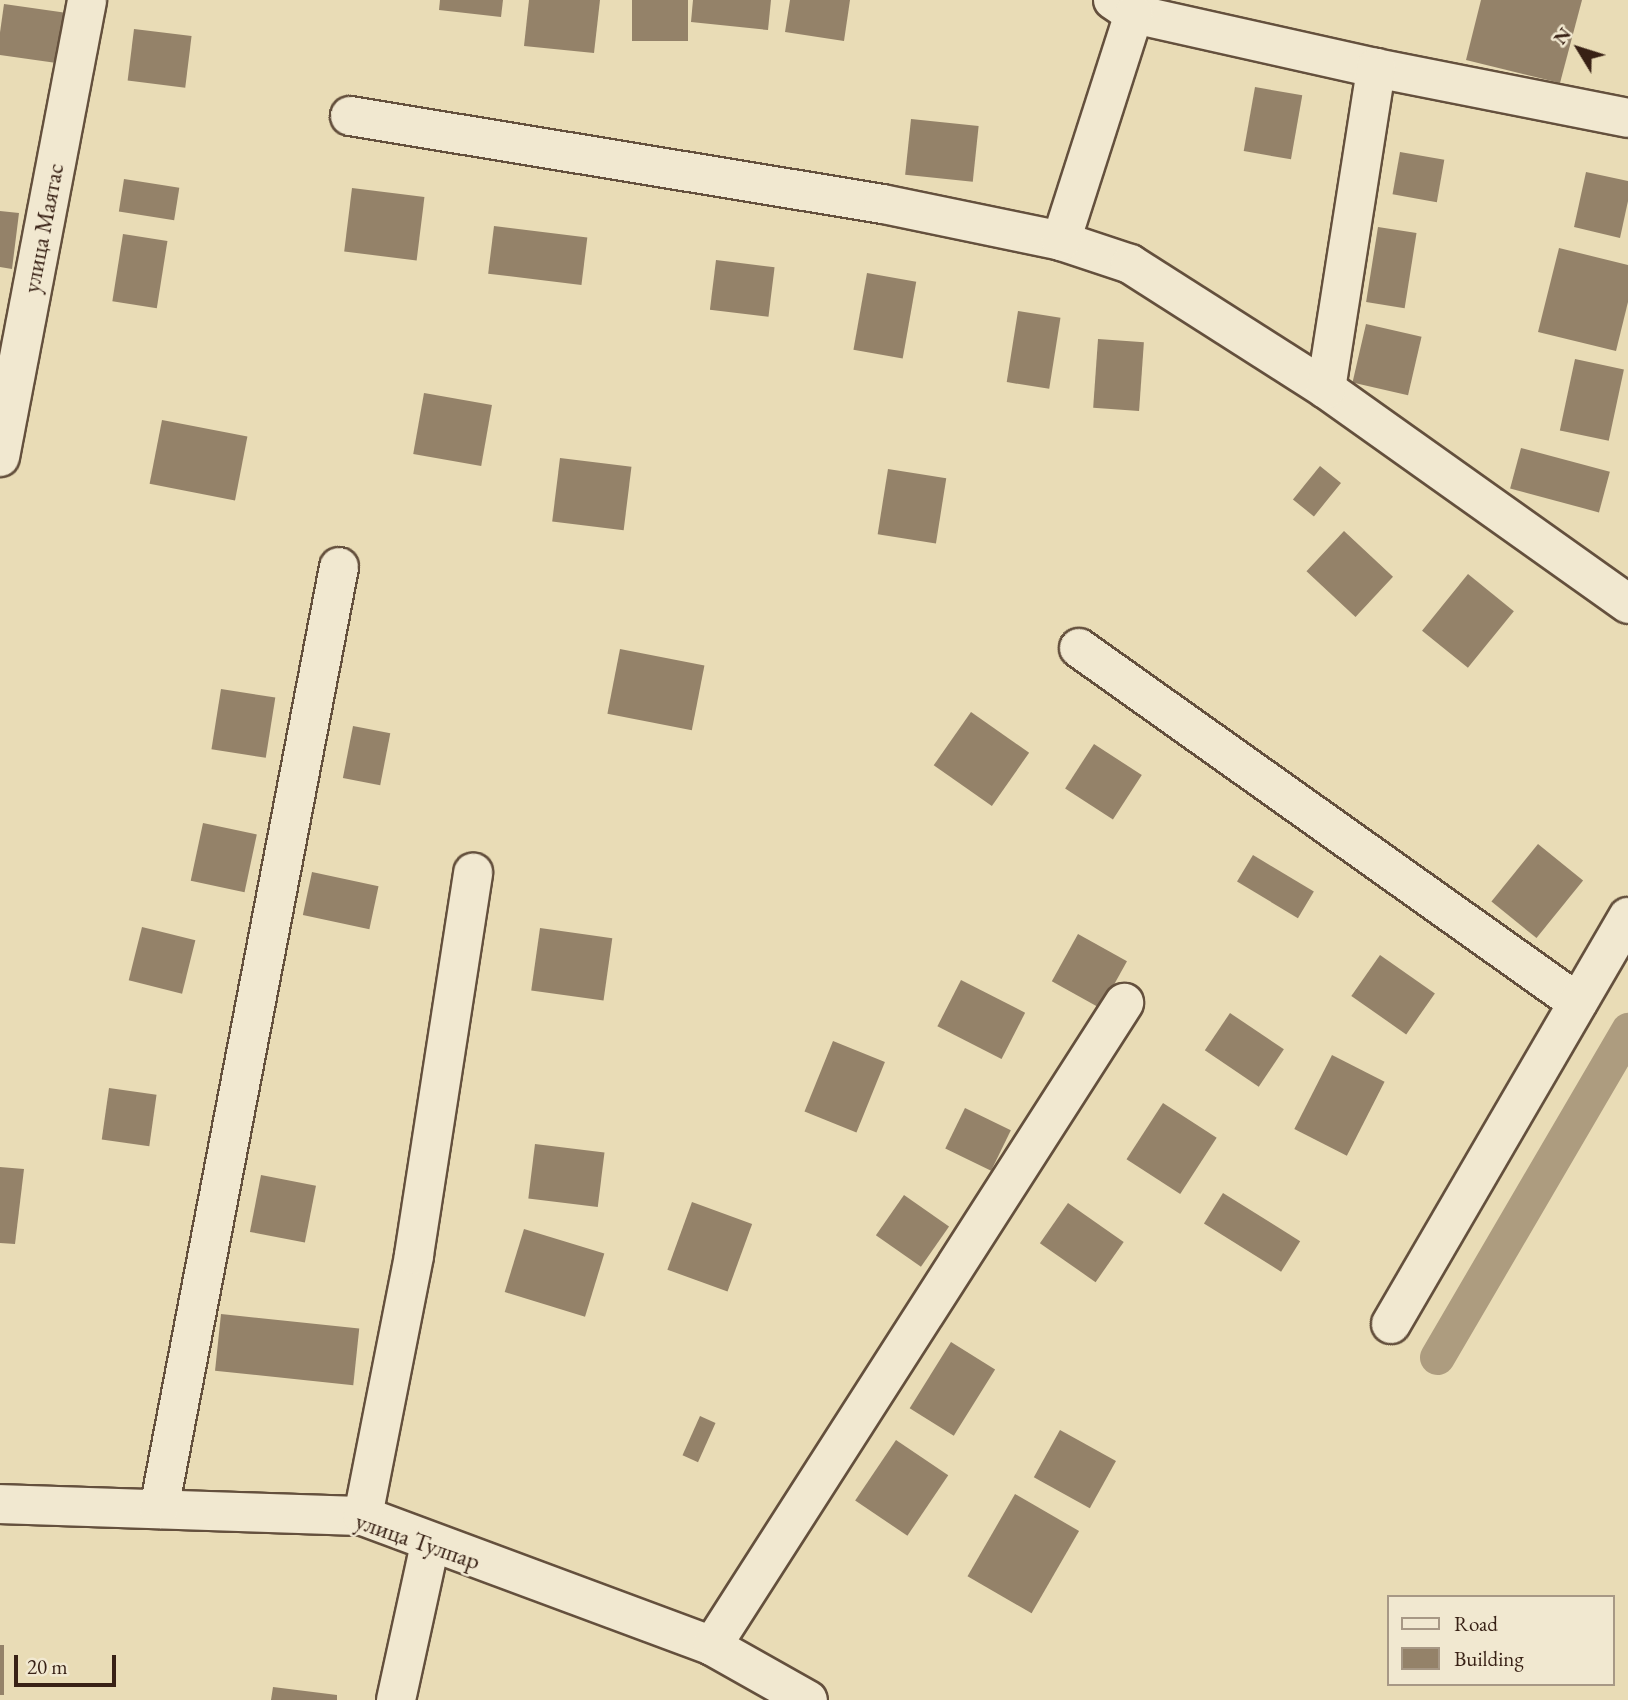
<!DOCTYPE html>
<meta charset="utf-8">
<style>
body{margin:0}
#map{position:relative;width:1628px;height:1700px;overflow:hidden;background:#e9dcb6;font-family:"EB Garamond",serif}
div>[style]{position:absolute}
.canal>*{height:35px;margin:-17.5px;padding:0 17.5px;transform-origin:17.5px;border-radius:17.5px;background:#ad9c7f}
.building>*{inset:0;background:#948269;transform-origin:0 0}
.roads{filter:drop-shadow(2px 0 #64503d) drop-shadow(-2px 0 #64503d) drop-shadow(0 2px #64503d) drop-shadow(0 -2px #64503d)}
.minor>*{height:38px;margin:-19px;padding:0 19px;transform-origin:19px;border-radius:19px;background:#f1e8d0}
span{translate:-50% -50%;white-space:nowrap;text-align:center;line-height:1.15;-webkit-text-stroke:5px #f1e8d0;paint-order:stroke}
.street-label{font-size:24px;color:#382115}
.legend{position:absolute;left:1387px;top:1595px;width:228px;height:91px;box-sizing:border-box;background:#f1e8d0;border:2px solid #a79885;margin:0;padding:9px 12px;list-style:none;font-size:21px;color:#382115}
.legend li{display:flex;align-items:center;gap:14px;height:35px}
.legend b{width:35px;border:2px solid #a79885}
.north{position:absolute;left:1544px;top:14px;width:70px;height:70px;-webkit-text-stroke:5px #f1e8d0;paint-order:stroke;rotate:308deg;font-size:19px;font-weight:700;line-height:28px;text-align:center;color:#382115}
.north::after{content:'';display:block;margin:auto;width:24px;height:32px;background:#382115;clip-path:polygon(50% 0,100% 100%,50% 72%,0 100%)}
.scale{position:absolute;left:14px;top:1655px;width:102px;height:32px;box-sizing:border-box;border:4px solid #382115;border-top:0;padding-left:9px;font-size:21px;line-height:24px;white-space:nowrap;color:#382115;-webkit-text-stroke:5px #f1e8d0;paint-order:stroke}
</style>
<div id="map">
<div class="canal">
<i style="left:1437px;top:1357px;width:379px;rotate:-59.7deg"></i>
</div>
<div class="building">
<i style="clip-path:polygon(440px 0,503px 0,501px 17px,439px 10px)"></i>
<i style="clip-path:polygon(529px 0,600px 0,594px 53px,524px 46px)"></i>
<i style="left:632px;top:0;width:56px;height:41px"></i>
<i style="clip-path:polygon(693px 0,771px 0,768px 30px,691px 22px)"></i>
<i style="clip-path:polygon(790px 0,850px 0,844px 41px,785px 32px)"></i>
<i style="clip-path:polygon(1481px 0,1582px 0,1560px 83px,1466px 60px)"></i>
<i style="left:4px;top:4px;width:62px;height:51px;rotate:8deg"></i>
<i style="left:134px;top:29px;width:58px;height:52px;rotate:7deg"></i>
<i style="left:1255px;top:87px;width:48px;height:65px;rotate:10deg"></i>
<i style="left:911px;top:119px;width:68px;height:56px;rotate:6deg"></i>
<i style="left:1400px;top:152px;width:45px;height:43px;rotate:10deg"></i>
<i style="clip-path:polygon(1586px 172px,1628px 181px,1628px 201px,1620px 238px,1574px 227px)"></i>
<i style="left:124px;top:179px;width:56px;height:33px;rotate:9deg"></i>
<i style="left:352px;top:188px;width:73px;height:64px;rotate:7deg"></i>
<i style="clip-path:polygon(0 211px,19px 213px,12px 269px,0 267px)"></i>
<i style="left:494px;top:226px;width:94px;height:48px;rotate:7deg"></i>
<i style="left:1378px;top:227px;width:39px;height:76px;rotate:9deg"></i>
<i style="left:123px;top:234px;width:45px;height:68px;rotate:9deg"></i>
<i style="clip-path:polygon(1559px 248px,1628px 265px,1628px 302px,1616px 351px,1538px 332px)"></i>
<i style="left:716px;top:260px;width:59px;height:50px;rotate:7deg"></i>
<i style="left:867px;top:273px;width:50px;height:78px;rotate:10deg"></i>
<i style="left:1018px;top:311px;width:43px;height:72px;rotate:9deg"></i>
<i style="left:1366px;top:324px;width:57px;height:60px;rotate:13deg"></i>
<i style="left:1098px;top:339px;width:46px;height:69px;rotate:4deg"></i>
<i style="left:1575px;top:359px;width:50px;height:73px;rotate:12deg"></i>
<i style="left:424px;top:393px;width:69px;height:62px;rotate:10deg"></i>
<i style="left:162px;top:420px;width:87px;height:65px;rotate:11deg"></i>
<i style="left:1521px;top:448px;width:92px;height:42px;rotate:15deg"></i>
<i style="left:560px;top:458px;width:72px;height:64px;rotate:7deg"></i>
<i style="left:1320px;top:466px;width:27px;height:43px;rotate:39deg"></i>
<i style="left:888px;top:469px;width:59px;height:66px;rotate:9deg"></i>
<i style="left:1344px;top:531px;width:67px;height:55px;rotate:43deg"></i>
<i style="left:1468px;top:574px;width:59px;height:73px;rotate:39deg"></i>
<i style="left:620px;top:649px;width:86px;height:66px;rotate:11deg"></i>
<i style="left:221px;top:689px;width:55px;height:61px;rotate:9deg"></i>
<i style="left:971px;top:712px;width:71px;height:65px;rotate:35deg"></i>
<i style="left:353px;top:726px;width:38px;height:53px;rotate:11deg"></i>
<i style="left:1094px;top:744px;width:57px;height:53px;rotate:33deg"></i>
<i style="left:203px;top:823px;width:55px;height:59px;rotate:12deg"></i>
<i style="left:1538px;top:844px;width:58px;height:74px;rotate:39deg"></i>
<i style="left:1253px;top:855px;width:71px;height:31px;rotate:31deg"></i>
<i style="left:312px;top:872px;width:68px;height:44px;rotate:12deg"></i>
<i style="left:142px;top:927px;width:55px;height:55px;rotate:14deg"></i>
<i style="left:540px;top:928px;width:73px;height:63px;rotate:8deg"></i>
<i style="left:1078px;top:934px;width:56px;height:54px;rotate:29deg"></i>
<i style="left:1380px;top:955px;width:67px;height:50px;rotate:35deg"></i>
<i style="left:961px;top:980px;width:72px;height:52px;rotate:27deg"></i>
<i style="left:1230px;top:1013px;width:65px;height:45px;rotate:34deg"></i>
<i style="left:833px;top:1041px;width:56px;height:76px;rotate:22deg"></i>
<i style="left:1332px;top:1055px;width:59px;height:83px;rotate:27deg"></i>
<i style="left:109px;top:1088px;width:48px;height:52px;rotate:8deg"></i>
<i style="left:1163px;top:1103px;width:64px;height:67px;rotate:33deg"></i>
<i style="left:965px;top:1108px;width:51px;height:45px;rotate:26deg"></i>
<i style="left:535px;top:1144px;width:70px;height:55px;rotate:7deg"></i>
<i style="clip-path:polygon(0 1167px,24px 1169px,15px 1244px,0 1243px)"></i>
<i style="left:261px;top:1175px;width:56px;height:58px;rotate:11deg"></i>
<i style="left:1223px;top:1193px;width:91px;height:36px;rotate:32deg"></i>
<i style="left:904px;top:1195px;width:55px;height:49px;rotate:35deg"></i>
<i style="left:692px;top:1202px;width:64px;height:72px;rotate:20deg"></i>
<i style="left:1068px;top:1203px;width:68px;height:49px;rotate:35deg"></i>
<i style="left:524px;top:1229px;width:84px;height:66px;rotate:17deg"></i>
<i style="left:221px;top:1314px;width:139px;height:57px;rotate:6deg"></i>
<i style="left:951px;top:1342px;width:52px;height:78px;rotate:32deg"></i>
<i style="left:700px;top:1416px;width:17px;height:43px;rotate:24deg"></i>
<i style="left:1060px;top:1430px;width:64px;height:54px;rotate:29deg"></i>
<i style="left:896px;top:1440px;width:63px;height:73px;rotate:34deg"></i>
<i style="left:1015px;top:1494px;width:74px;height:95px;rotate:30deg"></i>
<i style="left:0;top:1645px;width:4px;height:50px"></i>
<i style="clip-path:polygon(273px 1687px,337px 1695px,337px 1700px,271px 1700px)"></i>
</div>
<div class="roads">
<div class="minor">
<i style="left:1113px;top:0;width:25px;rotate:34deg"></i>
<i style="left:1134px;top:14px;width:248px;rotate:12.6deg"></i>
<i style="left:1376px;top:68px;width:257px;rotate:11.2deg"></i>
<i style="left:350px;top:116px;width:540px;rotate:9.38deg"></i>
<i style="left:883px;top:204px;width:182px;rotate:11.7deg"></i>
<i style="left:1061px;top:241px;width:73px;rotate:18.4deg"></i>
<i style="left:1130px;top:264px;width:232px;rotate:32.5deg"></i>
<i style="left:1326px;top:389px;width:371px;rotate:35.4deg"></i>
<i style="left:1061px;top:241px;width:238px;rotate:-72.2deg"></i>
<i style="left:1326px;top:389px;width:325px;rotate:-81.1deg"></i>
<i style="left:0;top:457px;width:465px;rotate:-79.2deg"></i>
<i style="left:1079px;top:648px;width:612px;rotate:35.43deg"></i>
<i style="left:1391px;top:1324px;width:471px;rotate:-59.8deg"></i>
<i style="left:0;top:1504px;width:363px;rotate:1.9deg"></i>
<i style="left:363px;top:1516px;width:372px;rotate:20.4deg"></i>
<i style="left:712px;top:1646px;width:110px;rotate:29.4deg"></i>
<i style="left:159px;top:1509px;width:959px;rotate:-79.18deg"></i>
<i style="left:363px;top:1516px;width:266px;rotate:-78.9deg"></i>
<i style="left:414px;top:1255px;width:387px;rotate:-81.2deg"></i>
<i style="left:712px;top:1646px;width:764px;rotate:-57.35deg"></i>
<i style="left:396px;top:1700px;width:160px;rotate:-77.7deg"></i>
</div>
</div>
<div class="street-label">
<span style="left:43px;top:228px;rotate:-79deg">улица Маятас</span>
<span style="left:418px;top:1541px;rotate:19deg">улица Тулпар</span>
</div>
<ul class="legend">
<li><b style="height:9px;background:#f1e8d0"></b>Road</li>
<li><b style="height:19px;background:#948269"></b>Building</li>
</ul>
<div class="north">N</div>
<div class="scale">20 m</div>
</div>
